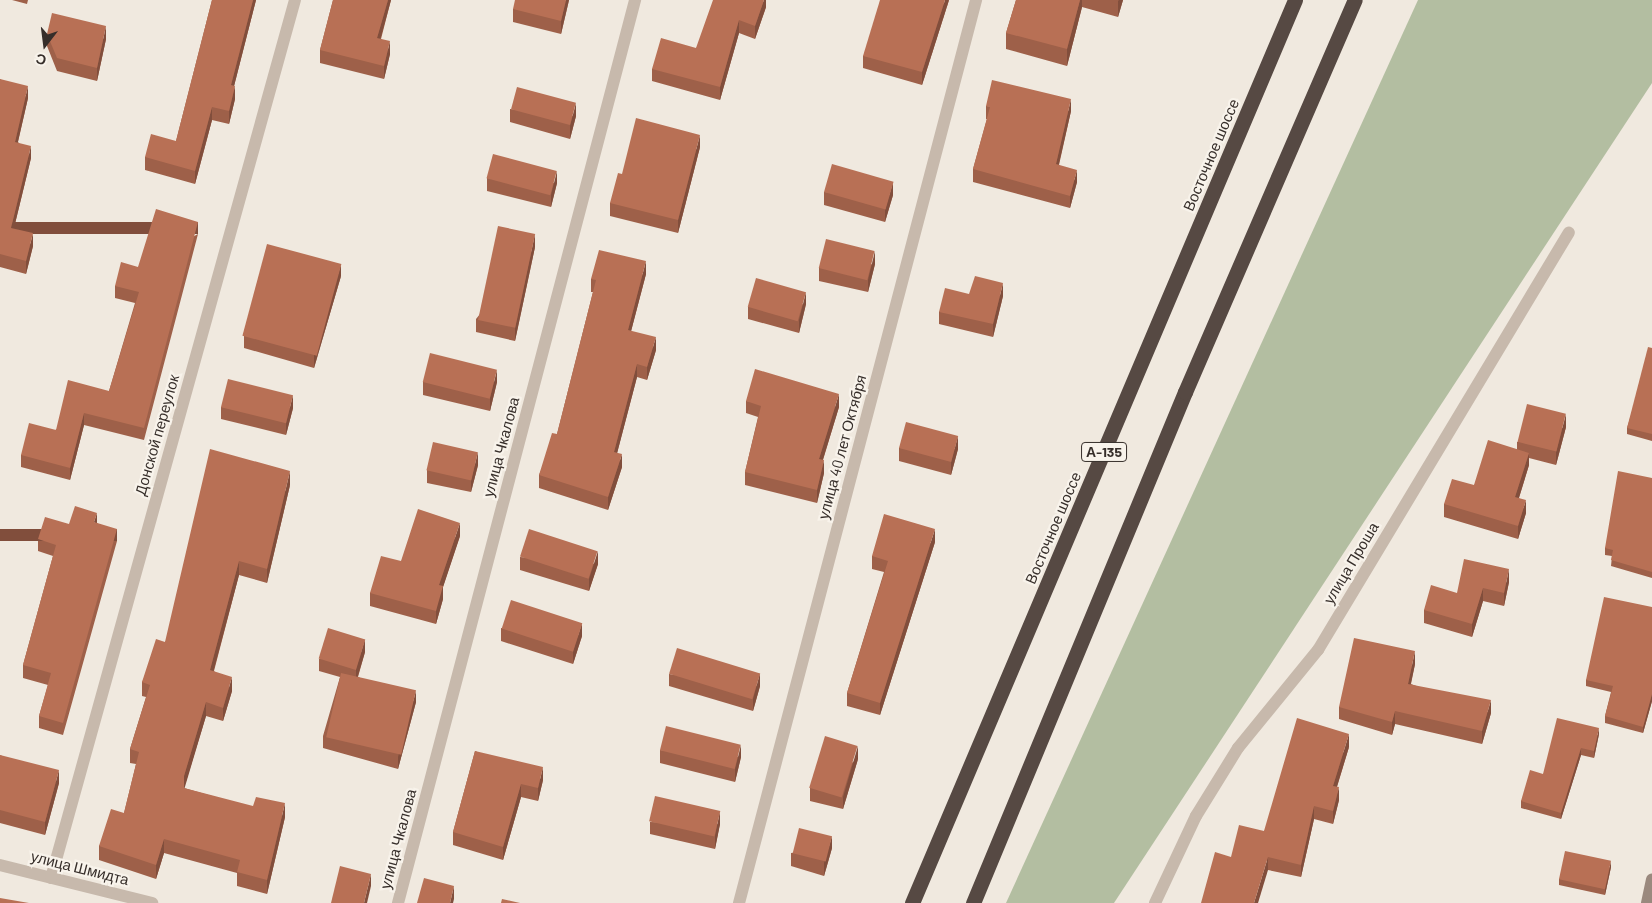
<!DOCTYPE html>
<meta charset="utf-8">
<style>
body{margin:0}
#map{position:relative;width:1652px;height:903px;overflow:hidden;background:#f0e9df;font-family:Barlow,sans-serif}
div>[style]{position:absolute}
.green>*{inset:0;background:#b3bea1}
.street>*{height:12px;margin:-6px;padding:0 6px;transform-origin:6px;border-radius:6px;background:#c7b9ac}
.secondary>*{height:12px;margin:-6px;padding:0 6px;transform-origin:6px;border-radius:6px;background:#9a897e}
.highway>*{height:15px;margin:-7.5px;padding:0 7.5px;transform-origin:7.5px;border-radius:7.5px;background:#564943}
.wall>*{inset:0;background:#9e6049}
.shaded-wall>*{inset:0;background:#814e3c;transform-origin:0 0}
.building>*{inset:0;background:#b87055;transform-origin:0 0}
span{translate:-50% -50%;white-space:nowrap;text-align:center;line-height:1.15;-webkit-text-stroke:4.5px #f8f3eb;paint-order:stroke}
.shield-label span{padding:1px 4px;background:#f8f3eb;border:1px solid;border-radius:4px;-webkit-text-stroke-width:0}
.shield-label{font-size:14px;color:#362e2a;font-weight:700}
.street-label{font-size:15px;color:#362e2a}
.north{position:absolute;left:20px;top:20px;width:50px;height:50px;-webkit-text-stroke:4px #f8f3eb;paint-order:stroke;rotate:195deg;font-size:14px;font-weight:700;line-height:20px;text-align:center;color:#362e2a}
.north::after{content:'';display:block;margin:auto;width:18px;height:22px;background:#362e2a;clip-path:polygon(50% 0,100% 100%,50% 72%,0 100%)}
</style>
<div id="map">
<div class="green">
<i style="clip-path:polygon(1418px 0,1652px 0,1652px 83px,1114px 903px,1006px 903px)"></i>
</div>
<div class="street">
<i style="left:0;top:865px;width:157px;rotate:14deg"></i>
<i style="left:51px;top:878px;width:911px;rotate:-74.47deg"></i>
<i style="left:398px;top:903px;width:934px;rotate:-75.29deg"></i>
<i style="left:739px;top:903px;width:934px;rotate:-75.29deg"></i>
<i style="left:1155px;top:903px;width:96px;rotate:-64.8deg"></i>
<i style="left:1196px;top:816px;width:80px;rotate:-58.3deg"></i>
<i style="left:1238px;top:748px;width:127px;rotate:-50.8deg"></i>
<i style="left:1318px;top:650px;width:487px;rotate:-59deg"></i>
</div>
<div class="secondary">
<i style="left:1647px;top:903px;width:24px;rotate:-78deg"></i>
</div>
<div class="highway">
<i style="left:912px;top:903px;width:981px;rotate:-67.02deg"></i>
<i style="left:973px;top:903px;width:553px;rotate:-67.47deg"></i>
<i style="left:1185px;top:392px;width:427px;rotate:-66.6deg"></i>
</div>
<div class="wall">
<i style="clip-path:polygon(12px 0,28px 0,27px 4px)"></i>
<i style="clip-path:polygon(212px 0,256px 0,234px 86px,235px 99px,229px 124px,212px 120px,195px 184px,145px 170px,145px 157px,176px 141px)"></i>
<i style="clip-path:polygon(333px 0,391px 0,381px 39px,390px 54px,384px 79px,320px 63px,320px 50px)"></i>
<i style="clip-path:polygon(569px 0,561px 34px,513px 22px,513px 9px)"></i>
<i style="clip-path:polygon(766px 0,766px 7px,755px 39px,739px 33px,720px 100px,652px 81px,652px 69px,696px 48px)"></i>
<i style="clip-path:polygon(949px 0,922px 85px,863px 68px,863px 56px)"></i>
<i style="clip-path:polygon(1016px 0,1123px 0,1118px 17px,1082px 7px,1067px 66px,1006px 49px,1006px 33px)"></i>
<i style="clip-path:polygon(47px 34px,106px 39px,97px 81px,57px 71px,47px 46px)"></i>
<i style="clip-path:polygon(0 79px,28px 98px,18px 142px,31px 158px,14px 228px,33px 246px,26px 274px,0 267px)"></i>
<i style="clip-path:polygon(986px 106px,1071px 111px,1059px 165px,1077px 182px,1070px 208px,973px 182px,973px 169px,987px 119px,986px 119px)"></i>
<i style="clip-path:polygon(510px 109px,576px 116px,570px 139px,510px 122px)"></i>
<i style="clip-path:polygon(700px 147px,678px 233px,610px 216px,610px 203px)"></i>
<i style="clip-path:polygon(487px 178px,557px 183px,551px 207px,487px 191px)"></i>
<i style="clip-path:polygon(824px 192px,893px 195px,885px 222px,824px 205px)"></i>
<i style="clip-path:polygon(198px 234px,144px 440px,84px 425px,70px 480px,21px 467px,21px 455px,109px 391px,135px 303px,115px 298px,115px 286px,138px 267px)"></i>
<i style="clip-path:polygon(535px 247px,515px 341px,476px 332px,476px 319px)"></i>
<i style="clip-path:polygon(875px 264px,868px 292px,819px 281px,819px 268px)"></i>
<i style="clip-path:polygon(646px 274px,631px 331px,656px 350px,647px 380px,637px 377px,617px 453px,622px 467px,608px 510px,539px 488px,539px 475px,557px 434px,593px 292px,591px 292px,591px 279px)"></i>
<i style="clip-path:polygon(341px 276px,314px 368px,244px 348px,244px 336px)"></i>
<i style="clip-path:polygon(969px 294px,1003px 296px,993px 337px,939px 324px,939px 312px)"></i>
<i style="clip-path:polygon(806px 304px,799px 333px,748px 319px,748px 307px)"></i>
<i style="clip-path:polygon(1652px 348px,1652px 441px,1627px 434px,1627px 428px)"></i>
<i style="clip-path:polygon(423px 382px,497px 382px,490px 411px,423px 395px)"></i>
<i style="clip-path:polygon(746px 401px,839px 407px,823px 460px,824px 473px,817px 503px,745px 485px,745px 472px,758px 417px,746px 413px)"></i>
<i style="clip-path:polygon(221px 407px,293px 408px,286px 435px,221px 419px)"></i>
<i style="clip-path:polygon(1566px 427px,1556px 465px,1529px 458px,1529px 465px,1519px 498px,1526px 513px,1518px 539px,1444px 517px,1444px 504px,1474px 485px,1517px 449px,1517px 442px)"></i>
<i style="clip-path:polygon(899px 448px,958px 449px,951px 475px,899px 461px)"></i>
<i style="clip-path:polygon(478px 465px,471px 492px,427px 483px,427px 470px)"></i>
<i style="clip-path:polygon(1652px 478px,1652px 578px,1611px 566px,1612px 556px,1605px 555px,1605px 548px)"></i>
<i style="clip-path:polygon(290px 485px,267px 583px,239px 575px,214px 671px,232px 691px,223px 721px,206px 716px,184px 788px,285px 817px,267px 894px,237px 886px,237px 873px,164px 853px,156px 879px,99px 860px,99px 846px,124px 813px,136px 764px,130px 763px,130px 749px,146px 697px,142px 696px,142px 682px,165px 642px)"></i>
<i style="clip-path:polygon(97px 523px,117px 541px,63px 735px,39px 728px,39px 716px,48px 685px,23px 678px,23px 665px,53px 556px,38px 551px,38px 539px,69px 524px)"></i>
<i style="clip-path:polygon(460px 536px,443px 587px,443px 599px,436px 624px,370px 606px,370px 593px,401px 561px)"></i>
<i style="clip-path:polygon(935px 542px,880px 715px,847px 706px,847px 693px,884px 572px,872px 569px,872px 556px)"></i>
<i style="clip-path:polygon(520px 557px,598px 564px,589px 591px,520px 570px)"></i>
<i style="clip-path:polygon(1509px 582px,1504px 606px,1483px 601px,1472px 637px,1424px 623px,1424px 610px,1457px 593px)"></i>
<i style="clip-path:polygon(1652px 607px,1652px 701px,1643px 733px,1605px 723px,1605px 716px,1611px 692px,1586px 686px,1586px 680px)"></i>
<i style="clip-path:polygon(501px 628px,582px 636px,573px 664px,501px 641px)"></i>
<i style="clip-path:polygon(365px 652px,358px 677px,416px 702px,398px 769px,323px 748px,323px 736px,340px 677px,319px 671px,319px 659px)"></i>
<i style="clip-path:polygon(1415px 664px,1411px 684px,1491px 713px,1482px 744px,1395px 724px,1392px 735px,1339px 719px,1339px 707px)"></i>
<i style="clip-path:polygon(669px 674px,760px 686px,753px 711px,669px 686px)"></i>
<i style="clip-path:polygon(1599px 734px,1594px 758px,1581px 755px,1561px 819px,1521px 808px,1521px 801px,1543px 774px)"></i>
<i style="clip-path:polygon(1349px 747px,1337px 787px,1339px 800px,1333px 824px,1314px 819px,1301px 877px,1268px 870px,1264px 831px)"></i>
<i style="clip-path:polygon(660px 750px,741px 757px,735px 782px,660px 763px)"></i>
<i style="clip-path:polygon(475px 751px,543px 780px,538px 801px,521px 797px,503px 860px,453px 845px,453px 832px)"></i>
<i style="clip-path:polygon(0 755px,59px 783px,45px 835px,0 823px)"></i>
<i style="clip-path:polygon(858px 759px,843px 809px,810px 801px,810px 788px)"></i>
<i style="clip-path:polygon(650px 822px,720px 824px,715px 849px,650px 834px)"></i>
<i style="clip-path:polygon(832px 848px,824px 876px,791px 866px,791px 853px)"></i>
<i style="clip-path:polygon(1611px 867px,1605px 895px,1559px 885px,1559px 879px)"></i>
</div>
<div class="shaded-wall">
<i style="clip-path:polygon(253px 0,256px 0,231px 98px,231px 85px)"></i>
<i style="clip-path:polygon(388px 0,391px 0,377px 51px,377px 38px)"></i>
<i style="clip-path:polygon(566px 0,569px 0,561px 34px,561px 21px)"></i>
<i style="clip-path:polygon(764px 0,766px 0,766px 7px,755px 39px,755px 26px)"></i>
<i style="clip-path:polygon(945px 0,949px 0,922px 85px,922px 72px)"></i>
<i style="clip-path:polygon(1080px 0,1082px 0,1082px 7px,1067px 66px,1067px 49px)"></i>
<i style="clip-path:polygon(1119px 0,1123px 0,1118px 17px,1118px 1px)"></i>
<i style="clip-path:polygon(739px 20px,739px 33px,720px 100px,720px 87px)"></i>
<i style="clip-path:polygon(106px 26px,106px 39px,97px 81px,97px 68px)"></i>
<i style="clip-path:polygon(390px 41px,390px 54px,384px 79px,384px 66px)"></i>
<i style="clip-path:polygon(28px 86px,28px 98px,15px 154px,15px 142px)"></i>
<i style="clip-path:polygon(235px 86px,235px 99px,229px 124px,229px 111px)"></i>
<i style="clip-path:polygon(1071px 99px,1071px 111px,1056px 176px,1056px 164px)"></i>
<i style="clip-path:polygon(576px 103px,576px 116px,570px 139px,570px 126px)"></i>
<i style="clip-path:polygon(212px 107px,212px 120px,195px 184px,195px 171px)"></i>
<i style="clip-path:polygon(700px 135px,700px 147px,678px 233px,678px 220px)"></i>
<i style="clip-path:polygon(31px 146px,31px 158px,11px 240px,11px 228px)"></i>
<i style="clip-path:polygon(1077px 170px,1077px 182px,1070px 208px,1070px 196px)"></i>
<i style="clip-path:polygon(557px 171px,557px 183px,551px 207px,551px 195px)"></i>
<i style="clip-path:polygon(893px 182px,893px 195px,885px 222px,885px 210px)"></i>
<i style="left:198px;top:222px;width:12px;height:213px;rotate:90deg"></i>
<i style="clip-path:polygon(33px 233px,33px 246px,26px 274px,26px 261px)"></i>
<i style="clip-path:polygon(535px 234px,535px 247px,515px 341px,515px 328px)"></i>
<i style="clip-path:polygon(875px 251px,875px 264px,868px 292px,868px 280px)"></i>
<i style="clip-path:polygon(646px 261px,646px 274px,628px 343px,628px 330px)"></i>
<i style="clip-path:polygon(341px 264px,341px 276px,314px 368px,314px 355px)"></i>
<i style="clip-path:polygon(1003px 283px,1003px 296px,993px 337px,993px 324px)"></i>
<i style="clip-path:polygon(806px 292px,806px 304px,799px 333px,799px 320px)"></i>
<i style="clip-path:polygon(656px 337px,656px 350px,647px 380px,647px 367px)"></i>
<i style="clip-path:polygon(637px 364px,637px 377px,614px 465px,614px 452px)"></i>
<i style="clip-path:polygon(497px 370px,497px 382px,490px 411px,490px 398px)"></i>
<i style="clip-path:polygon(839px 394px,839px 407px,819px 472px,819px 459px)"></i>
<i style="clip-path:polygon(293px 395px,293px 408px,286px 435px,286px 423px)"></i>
<i style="clip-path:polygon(84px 413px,84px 425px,70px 480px,70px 468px)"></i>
<i style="clip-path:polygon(1566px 414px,1566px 427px,1556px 465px,1556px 452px)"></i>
<i style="clip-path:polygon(958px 436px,958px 449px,951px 475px,951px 462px)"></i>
<i style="clip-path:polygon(478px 452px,478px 465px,471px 492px,471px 480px)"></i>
<i style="clip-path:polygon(1529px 453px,1529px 465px,1515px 510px,1515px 497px)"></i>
<i style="clip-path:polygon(622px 454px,622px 467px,608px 510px,608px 497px)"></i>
<i style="clip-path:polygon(824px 460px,824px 473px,817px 503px,817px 490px)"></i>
<i style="clip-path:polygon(290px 471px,290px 485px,267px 583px,267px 569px)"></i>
<i style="clip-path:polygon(1526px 500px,1526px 513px,1518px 539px,1518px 526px)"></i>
<i style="clip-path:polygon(97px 513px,97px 525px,94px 522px)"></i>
<i style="clip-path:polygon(460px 523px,460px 536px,443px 587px,443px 599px,436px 624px,436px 611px,439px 585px)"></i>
<i style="left:117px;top:529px;width:12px;height:201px;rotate:90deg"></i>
<i style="clip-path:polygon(935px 529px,935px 542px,880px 715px,880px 703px)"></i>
<i style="clip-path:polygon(598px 551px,598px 564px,589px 591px,589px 579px)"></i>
<i style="clip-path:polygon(239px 561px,239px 575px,210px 684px,210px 670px)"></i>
<i style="clip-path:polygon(1509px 569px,1509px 582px,1504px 606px,1504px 593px)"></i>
<i style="clip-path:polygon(1483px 588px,1483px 601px,1472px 637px,1472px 624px)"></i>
<i style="clip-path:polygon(582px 623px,582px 636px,573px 664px,573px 651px)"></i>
<i style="clip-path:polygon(365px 639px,365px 652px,356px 682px,356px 669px)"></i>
<i style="clip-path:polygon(1415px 651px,1415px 664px,1408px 696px,1408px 684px)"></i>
<i style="clip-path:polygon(760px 673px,760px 686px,753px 711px,753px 699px)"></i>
<i style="clip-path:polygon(232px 677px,232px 691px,223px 721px,223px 708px)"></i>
<i style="clip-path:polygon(416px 691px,416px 702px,398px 769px,398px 757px)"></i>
<i style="clip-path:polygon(1652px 694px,1652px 701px,1643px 733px,1643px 727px)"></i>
<i style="clip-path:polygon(1491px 700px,1491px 713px,1482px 744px,1482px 731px)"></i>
<i style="clip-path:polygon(206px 702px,206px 716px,184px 790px,184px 776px)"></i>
<i style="clip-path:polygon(1395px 711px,1395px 724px,1392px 735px,1392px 722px)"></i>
<i style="clip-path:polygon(1599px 728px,1599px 734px,1594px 758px,1594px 751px)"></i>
<i style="clip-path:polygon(1349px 734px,1349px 747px,1333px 799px,1333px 786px)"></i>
<i style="clip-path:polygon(741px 745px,741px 757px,735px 782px,735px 769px)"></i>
<i style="clip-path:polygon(858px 746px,858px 759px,843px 809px,843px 797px)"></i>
<i style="clip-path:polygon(1581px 748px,1581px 755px,1561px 819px,1561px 813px)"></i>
<i style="clip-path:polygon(543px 767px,543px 780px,538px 801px,538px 788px)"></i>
<i style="clip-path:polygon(59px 770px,59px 783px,45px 835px,45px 822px)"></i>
<i style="clip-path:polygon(521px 784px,521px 797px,503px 860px,503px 847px)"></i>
<i style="clip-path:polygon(1339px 787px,1339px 800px,1333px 824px,1333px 811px)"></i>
<i style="clip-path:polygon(285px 803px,285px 817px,267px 894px,267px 880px)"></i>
<i style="clip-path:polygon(1314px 806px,1314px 819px,1301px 877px,1301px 865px)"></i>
<i style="clip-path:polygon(720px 811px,720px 824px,715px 849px,715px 836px)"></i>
<i style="clip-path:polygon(832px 836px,832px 848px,824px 876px,824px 863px)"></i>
<i style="clip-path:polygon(164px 839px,164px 853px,156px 879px,156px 865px)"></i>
<i style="clip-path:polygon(1268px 857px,1268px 870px,1258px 903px,1254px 903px)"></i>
<i style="clip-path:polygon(1611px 861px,1611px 867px,1605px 895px,1605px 889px)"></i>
<i style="clip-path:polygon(371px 874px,371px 886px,367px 903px,364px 903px)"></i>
<i style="clip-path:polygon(454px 886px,454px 899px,453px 903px,450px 903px)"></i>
</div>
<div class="building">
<i style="clip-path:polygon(212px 0,253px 0,231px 85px,235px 86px,229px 111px,212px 107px,195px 171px,145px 157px,151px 134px,176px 141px)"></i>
<i style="clip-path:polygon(333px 0,388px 0,377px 38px,390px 41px,384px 66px,320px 50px)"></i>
<i style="clip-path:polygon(515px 0,566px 0,561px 21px,513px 9px)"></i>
<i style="clip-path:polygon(713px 0,764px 0,755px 26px,739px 20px,720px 87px,652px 69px,661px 38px,696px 48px)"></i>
<i style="clip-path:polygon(880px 0,945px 0,922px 72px,863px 56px)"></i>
<i style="clip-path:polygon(1016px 0,1080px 0,1067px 49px,1006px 33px)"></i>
<i style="clip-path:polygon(52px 13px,106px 26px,97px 68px,57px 58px,47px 34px)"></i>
<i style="clip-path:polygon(0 79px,28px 86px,15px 142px,31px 146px,11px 228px,33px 233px,26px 261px,0 254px)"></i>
<i style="clip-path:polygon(992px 80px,1071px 99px,1056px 164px,1077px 170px,1070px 196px,973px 169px,990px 107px,986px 106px)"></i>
<i style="left:517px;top:87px;width:61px;height:23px;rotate:15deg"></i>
<i style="clip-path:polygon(636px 118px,700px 135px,678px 220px,610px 203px,618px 173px,622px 174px)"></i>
<i style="left:493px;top:154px;width:66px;height:25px;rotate:15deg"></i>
<i style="left:832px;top:164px;width:64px;height:29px;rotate:16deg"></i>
<i style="clip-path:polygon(156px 209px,198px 222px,144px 428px,84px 413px,70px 468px,21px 455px,29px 423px,56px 430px,68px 380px,109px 391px,139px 292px,115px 286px,121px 262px,138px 267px)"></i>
<i style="left:498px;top:226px;width:38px;height:96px;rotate:12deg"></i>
<i style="left:826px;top:239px;width:50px;height:30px;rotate:14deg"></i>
<i style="left:267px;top:244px;width:77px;height:95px;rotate:15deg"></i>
<i style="clip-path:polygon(599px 250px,646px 261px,628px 330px,656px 337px,647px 367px,637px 364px,614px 452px,622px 454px,608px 497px,539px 475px,552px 433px,557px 434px,596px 280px,591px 279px)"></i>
<i style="clip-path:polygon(975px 276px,1003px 283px,993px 324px,939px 312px,945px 288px,969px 294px)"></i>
<i style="left:756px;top:278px;width:52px;height:30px;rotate:16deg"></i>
<i style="clip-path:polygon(1648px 347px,1652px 348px,1652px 434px,1627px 428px)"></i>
<i style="left:430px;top:353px;width:69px;height:30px;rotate:14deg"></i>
<i style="clip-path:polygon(755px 369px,839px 394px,819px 459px,824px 460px,817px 490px,745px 472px,761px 406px,746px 401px)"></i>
<i style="left:228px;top:379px;width:67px;height:29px;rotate:14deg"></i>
<i style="left:1527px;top:404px;width:40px;height:39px;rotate:14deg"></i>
<i style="left:906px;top:422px;width:54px;height:27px;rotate:15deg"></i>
<i style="clip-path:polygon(1488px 440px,1529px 453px,1515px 497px,1526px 500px,1518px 526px,1444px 504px,1452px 479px,1474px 485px)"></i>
<i style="left:433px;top:442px;width:46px;height:29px;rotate:13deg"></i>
<i style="clip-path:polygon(210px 449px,290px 471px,267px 569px,239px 561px,210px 670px,232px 677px,223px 708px,206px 702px,184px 776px,184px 788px,253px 806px,256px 797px,285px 803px,267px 880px,237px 872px,240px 860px,164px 839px,156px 865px,99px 846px,111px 809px,124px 813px,139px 752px,130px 749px,150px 685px,142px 682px,156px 639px,165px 642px)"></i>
<i style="clip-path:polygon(1618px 471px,1652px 478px,1652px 572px,1611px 560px,1613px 550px,1605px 548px)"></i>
<i style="clip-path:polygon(75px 506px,97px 513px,94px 522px,117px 529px,63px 723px,39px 716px,51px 673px,23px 665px,56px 545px,38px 539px,45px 517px,69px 524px)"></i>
<i style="clip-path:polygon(418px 509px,460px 523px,439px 585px,443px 586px,436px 611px,370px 593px,381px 556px,401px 561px)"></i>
<i style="clip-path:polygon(884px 514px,935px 529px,880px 703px,847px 693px,888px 561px,872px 556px)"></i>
<i style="left:529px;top:529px;width:72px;height:29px;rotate:18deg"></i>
<i style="clip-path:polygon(1464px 559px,1509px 569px,1504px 593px,1483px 588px,1472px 624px,1424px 610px,1431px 585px,1457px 593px)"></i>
<i style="clip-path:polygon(1604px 597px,1652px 607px,1652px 694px,1643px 727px,1605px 716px,1613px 686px,1586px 680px)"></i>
<i style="left:511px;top:600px;width:75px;height:30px;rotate:18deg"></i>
<i style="left:328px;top:628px;width:39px;height:32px;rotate:17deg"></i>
<i style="clip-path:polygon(1354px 638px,1415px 651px,1408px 684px,1491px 700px,1482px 731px,1395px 711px,1392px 722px,1339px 707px)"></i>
<i style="left:677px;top:648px;width:87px;height:27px;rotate:17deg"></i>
<i style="left:341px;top:673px;width:77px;height:66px;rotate:13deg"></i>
<i style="clip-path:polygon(1297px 718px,1349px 734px,1333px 786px,1339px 787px,1333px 811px,1314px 806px,1301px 865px,1268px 857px,1254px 903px,1201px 903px,1215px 852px,1231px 857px,1239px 825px,1264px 831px)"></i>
<i style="clip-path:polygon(1557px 718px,1599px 728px,1594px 751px,1581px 748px,1561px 813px,1521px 801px,1530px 770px,1543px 774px)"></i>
<i style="left:666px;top:726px;width:77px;height:25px;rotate:14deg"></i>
<i style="left:825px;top:736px;width:34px;height:54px;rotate:17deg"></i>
<i style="clip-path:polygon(475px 751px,543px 767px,538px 788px,521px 784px,503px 847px,453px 832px)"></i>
<i style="clip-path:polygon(0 755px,59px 770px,45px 822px,0 810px)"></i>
<i style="left:655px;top:796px;width:67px;height:26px;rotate:13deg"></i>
<i style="left:799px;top:828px;width:34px;height:26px;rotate:14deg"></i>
<i style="left:1565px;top:851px;width:47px;height:29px;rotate:12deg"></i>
<i style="clip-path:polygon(340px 866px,371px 874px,364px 903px,331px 903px)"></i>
<i style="clip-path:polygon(424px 878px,454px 886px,450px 903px,417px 903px)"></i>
<i style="clip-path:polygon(0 898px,29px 903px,0 903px)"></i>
<i style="clip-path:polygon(502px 899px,520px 903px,501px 903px)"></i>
</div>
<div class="shield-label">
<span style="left:1104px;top:452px">А-135</span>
</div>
<div class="street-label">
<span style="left:1211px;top:155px;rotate:-67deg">Восточное шоссе</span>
<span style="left:157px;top:435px;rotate:-74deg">Донской переулок</span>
<span style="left:501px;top:447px;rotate:-75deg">улица Чкалова</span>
<span style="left:842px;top:447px;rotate:-75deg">улица 40 лет Октября</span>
<span style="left:1053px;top:528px;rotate:-67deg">Восточное шоссе</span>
<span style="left:1351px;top:563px;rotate:-59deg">улица Проша</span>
<span style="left:398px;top:839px;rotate:-75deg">улица Чкалова</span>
<span style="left:80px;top:868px;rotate:14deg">улица Шмидта</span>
</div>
<div class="north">С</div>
</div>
